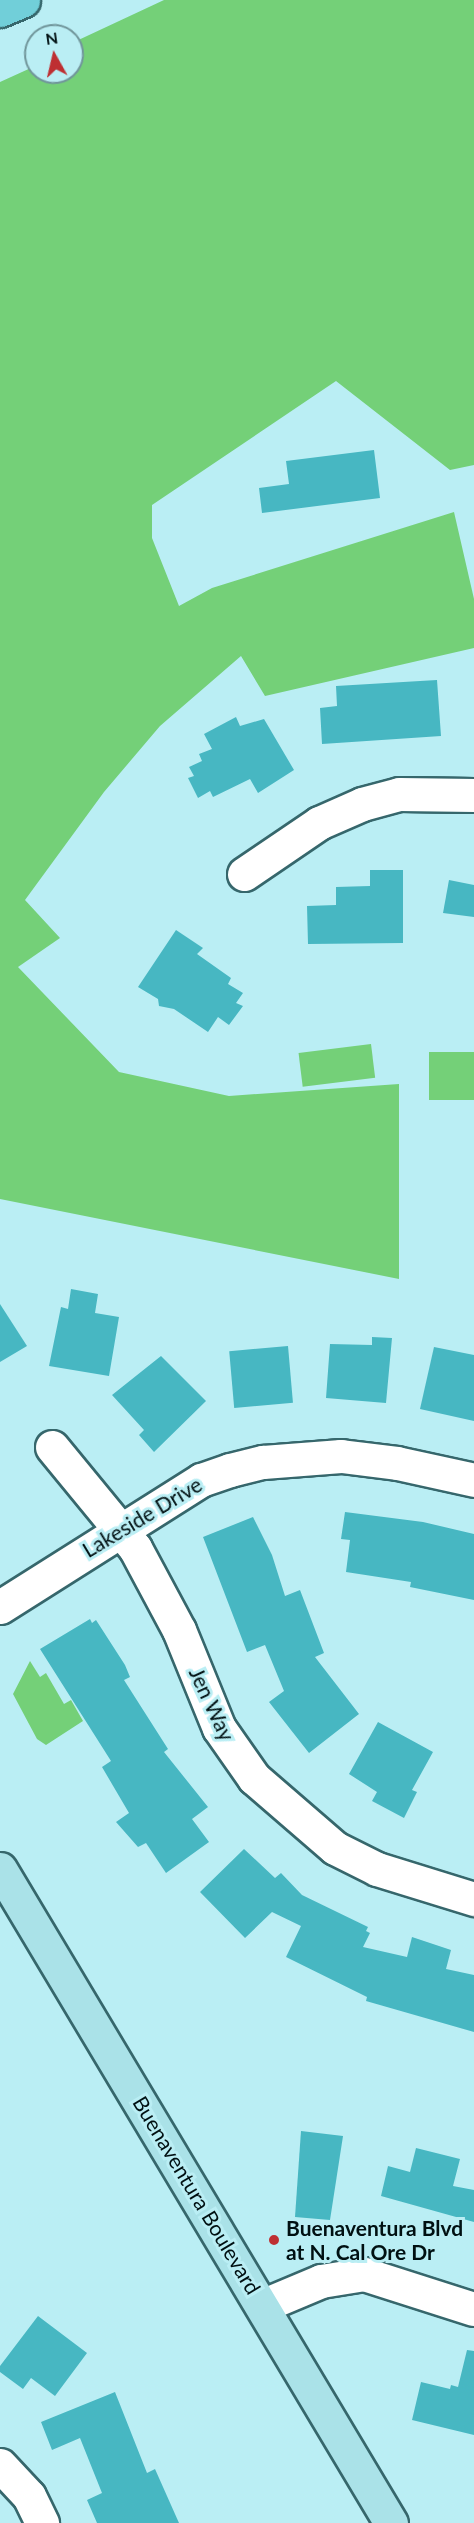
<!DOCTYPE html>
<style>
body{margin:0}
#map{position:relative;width:474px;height:2523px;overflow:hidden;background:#baeef4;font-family:Lato,sans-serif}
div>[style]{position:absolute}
.green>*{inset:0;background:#74d078;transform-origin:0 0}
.building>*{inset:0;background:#47b7c2;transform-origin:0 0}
.roads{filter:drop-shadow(2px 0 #36676c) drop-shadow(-2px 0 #36676c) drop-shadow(0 2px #36676c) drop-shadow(0 -2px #36676c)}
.minor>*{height:33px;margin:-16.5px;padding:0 16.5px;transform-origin:16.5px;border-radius:16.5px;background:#fff}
.major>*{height:33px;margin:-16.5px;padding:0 16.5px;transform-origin:16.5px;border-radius:16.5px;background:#aae2e8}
.highway>*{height:33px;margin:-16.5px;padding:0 16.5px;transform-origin:16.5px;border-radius:16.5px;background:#71cfd9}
.dots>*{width:16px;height:16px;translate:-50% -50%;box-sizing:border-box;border:3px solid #baeef4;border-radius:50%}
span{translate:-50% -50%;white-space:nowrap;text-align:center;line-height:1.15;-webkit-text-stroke:6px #baeef4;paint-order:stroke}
.street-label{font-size:21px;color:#001012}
.poi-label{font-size:21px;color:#001012;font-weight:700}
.left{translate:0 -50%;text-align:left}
.north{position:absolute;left:24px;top:24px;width:60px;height:60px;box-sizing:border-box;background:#baeef4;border:2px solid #70959a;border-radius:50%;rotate:352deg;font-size:16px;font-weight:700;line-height:24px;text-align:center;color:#001012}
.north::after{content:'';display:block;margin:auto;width:21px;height:27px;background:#be2f32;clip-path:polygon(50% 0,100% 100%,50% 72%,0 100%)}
</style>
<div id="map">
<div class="green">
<i style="clip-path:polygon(164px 0,474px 0,474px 465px,450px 470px,336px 381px,152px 505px,152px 538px,179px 606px,212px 588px,454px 512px,474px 599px,474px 648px,265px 696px,241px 656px,160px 726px,104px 792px,25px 900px,60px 938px,18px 967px,119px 1072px,229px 1096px,399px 1084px,399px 1279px,0 1199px,0 82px,33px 67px,30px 61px,36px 58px,36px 72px,72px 72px,72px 43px)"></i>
<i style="left:371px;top:1044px;width:34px;height:73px;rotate:83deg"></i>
<i style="left:474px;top:1052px;width:48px;height:45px;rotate:90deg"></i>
<i style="clip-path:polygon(30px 1661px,40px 1677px,46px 1673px,64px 1704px,71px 1700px,83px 1721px,46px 1745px,37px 1739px,13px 1694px)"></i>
</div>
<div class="building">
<i style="clip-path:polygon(374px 450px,380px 498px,262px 513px,259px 488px,289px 484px,286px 461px)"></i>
<i style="clip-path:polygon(437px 680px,441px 736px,322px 744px,320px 708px,337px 706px,336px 686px)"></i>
<i style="clip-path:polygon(236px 717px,240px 726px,264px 719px,294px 770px,258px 793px,250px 779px,213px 797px,210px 791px,198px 798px,188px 778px,194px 776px,189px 767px,202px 761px,199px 754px,212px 749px,204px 734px)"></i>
<i style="clip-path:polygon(370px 870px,403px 870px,403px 943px,308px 944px,307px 906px,336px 905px,336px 887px,370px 886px)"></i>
<i style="clip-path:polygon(449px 880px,474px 885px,474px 917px,443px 913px)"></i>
<i style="clip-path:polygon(176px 930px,203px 948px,197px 954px,231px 978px,228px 984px,243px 993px,236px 1003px,243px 1006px,229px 1025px,218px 1017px,208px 1032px,174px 1009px,159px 1006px,158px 999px,138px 987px)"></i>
<i style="clip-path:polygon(71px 1289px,98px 1294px,95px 1313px,119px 1317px,109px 1376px,49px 1366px,61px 1307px,68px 1309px)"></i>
<i style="clip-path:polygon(0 1304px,27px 1346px,0 1362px)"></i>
<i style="clip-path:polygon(372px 1337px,392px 1338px,386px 1403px,326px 1398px,330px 1344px,372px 1345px)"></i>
<i style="left:288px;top:1346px;width:57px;height:59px;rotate:85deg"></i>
<i style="clip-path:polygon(434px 1347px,474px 1355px,474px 1421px,420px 1409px)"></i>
<i style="clip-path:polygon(161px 1356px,206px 1401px,154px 1452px,139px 1435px,144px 1430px,112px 1395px)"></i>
<i style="clip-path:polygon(345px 1512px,423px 1522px,474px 1534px,474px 1600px,410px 1587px,411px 1582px,346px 1572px,350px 1540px,341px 1539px)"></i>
<i style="clip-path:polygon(253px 1517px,272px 1555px,285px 1596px,300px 1590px,324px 1653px,315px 1657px,359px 1714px,309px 1753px,269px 1702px,284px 1691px,265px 1645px,247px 1652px,203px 1537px)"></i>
<i style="clip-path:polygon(90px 1619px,92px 1623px,96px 1620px,125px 1665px,130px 1677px,124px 1680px,168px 1749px,164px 1752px,208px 1807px,192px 1819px,209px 1842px,166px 1873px,146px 1843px,138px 1847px,116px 1822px,129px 1813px,102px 1767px,111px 1761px,40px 1649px)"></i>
<i style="clip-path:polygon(378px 1722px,433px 1752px,412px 1790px,417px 1792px,404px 1818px,372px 1801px,377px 1792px,349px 1774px)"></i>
<i style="clip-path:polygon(244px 1849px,275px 1878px,281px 1873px,302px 1895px,368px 1927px,366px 1931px,370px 1933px,363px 1947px,407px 1957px,412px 1937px,451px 1950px,446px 1969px,474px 1975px,474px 2032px,366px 2001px,367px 1997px,286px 1957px,301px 1926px,272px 1912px,245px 1938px,200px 1892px)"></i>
<i style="clip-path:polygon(301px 2131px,343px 2136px,330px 2220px,295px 2217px)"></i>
<i style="clip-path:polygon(416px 2148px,460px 2159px,453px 2186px,474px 2190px,474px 2222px,381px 2196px,388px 2166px,410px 2172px)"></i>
<i style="clip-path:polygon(38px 2316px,87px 2353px,55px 2396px,31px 2378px,23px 2389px,0 2372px,0 2366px)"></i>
<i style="clip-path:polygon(467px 2350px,474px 2351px,474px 2435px,412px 2420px,421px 2382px,450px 2389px,451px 2385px,458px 2387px)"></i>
<i style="clip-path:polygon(115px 2392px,147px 2473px,155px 2469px,179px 2523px,97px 2523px,87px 2500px,102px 2493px,80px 2438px,52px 2450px,41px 2422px)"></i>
</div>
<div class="roads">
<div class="minor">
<i style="left:244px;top:874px;width:91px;rotate:-34.2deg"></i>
<i style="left:319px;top:823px;width:47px;rotate:-23.8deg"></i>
<i style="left:362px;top:804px;width:38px;rotate:-15deg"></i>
<i style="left:399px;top:794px;width:75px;rotate:0.8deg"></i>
<i style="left:52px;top:1447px;width:131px;rotate:50.6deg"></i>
<i style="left:135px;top:1548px;width:93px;rotate:61.8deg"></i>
<i style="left:179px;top:1630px;width:106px;rotate:67.8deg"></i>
<i style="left:219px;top:1728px;width:61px;rotate:55deg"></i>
<i style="left:254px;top:1778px;width:107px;rotate:40.8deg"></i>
<i style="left:335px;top:1848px;width:47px;rotate:26.6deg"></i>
<i style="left:377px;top:1869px;width:102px;rotate:17.2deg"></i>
<i style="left:0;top:1607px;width:238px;rotate:-32.3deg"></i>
<i style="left:201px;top:1480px;width:31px;rotate:-19deg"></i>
<i style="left:230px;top:1470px;width:34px;rotate:-14deg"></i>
<i style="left:263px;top:1462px;width:78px;rotate:-4.4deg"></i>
<i style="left:341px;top:1456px;width:56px;rotate:7.1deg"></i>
<i style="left:397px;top:1463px;width:79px;rotate:12.4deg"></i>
<i style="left:264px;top:2305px;width:62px;rotate:-22.8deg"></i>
<i style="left:321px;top:2281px;width:44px;rotate:-9.2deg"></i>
<i style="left:364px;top:2274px;width:115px;rotate:17.7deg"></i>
<i style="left:0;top:2465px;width:42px;rotate:46.9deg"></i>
<i style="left:29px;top:2496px;width:30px;rotate:64deg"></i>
</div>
<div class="major">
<i style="left:0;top:1869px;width:762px;rotate:59.13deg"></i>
</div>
<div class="highway">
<i style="left:0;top:10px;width:25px;rotate:-23deg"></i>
</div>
</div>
<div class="dots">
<i style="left:274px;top:2240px;background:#be2f32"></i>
</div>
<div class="street-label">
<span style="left:142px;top:1517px;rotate:-31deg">Lakeside Drive</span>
<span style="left:212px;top:1704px;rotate:65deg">Jen Way</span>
<span style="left:197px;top:2195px;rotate:59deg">Buenaventura Boulevard</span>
</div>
<div class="poi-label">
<span class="left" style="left:286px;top:2240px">Buenaventura Blvd<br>at N. Cal Ore Dr</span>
</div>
<div class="north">N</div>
</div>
